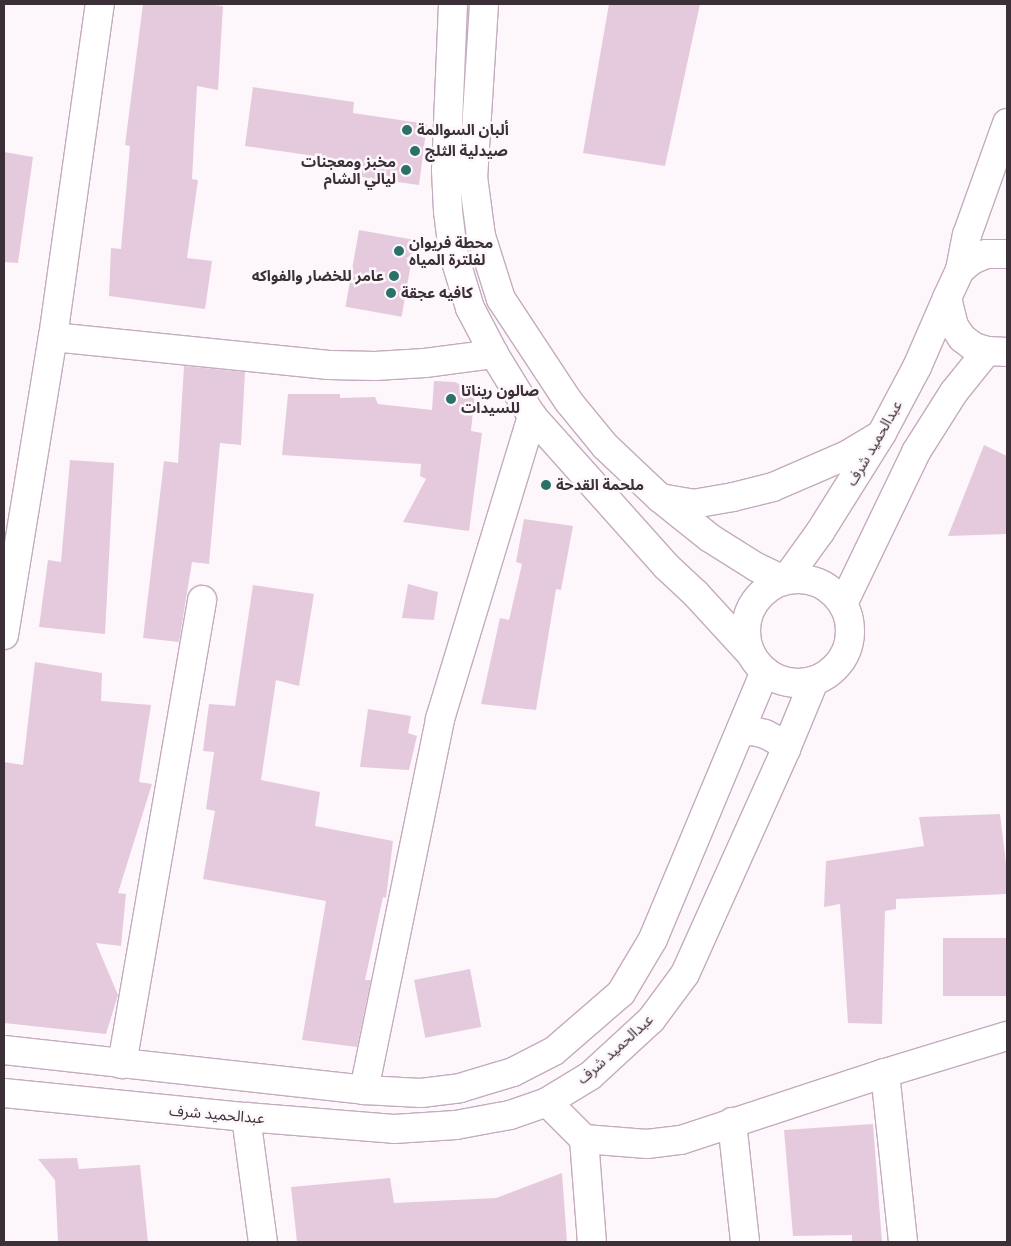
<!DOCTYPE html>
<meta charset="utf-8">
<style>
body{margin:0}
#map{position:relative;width:1011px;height:1246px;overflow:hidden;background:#fdf7fb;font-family:Lato,"Noto Sans Arabic",sans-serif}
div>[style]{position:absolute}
.building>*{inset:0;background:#e5cade;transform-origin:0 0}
.roads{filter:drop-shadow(1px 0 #c4abbe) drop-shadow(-1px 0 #c4abbe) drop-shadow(0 1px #c4abbe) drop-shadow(0 -1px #c4abbe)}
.street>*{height:28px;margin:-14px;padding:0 14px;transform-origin:14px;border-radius:14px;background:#fff}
.secondary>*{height:28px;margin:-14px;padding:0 14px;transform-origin:14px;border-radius:14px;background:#fff}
.primary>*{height:28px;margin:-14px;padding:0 14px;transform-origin:14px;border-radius:14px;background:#fff}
.primary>.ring{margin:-14px;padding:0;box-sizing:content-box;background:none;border:28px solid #fff;border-radius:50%}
.dots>*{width:14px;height:14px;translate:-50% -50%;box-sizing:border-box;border:2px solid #fdf7fb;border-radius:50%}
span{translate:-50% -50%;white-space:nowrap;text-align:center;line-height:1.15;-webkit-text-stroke:5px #fdf7fb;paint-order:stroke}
.poi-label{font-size:15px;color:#3b3038;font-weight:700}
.left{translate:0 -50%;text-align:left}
.right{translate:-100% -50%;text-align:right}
.street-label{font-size:15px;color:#3b3038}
.frame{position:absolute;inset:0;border:5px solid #3b3038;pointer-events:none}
</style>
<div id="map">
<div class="building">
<i style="clip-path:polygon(143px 4px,204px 4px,223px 6px,218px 90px,197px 86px,192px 179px,198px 180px,187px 258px,212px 261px,205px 309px,109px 296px,111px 248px,121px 249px,130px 146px,125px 145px)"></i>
<i style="clip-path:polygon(609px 4px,700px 4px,665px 166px,583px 153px)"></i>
<i style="clip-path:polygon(253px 87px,354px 102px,353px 113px,427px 124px,419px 185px,361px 177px,363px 163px,245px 146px)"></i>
<i style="clip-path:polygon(4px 152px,33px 157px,18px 263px,4px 262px)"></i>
<i style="left:359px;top:230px;width:57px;height:78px;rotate:10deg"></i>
<i style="clip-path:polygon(184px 366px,245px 372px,241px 445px,220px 443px,209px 564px,192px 562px,179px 642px,143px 638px,164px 461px,178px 463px)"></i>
<i style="clip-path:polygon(434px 381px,455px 382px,475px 392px,471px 431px,482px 433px,469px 531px,403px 522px,426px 479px,420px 476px,421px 464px,282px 455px,288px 394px,340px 394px,340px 398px,375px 397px,378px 404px,432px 410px)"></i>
<i style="clip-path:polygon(984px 445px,1007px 456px,1007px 534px,948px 536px)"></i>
<i style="clip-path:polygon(70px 460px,114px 463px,105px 634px,39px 627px,48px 560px,61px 562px)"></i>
<i style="clip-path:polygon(524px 519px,573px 526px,561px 590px,556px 589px,536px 710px,481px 704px,500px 618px,509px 620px,522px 564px,516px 562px)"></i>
<i style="clip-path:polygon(408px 584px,438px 592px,434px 620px,402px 618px)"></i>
<i style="clip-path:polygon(253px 585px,314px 594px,299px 686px,276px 680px,261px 780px,320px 792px,315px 826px,393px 841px,386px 898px,383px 897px,365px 980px,371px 980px,357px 1047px,302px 1040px,326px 901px,203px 879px,215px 811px,206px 809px,214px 752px,203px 751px,209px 704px,235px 706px)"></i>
<i style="clip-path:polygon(35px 662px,102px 673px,101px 701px,151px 705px,139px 782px,152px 784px,118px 893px,126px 894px,121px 946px,96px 943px,118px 995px,106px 1034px,4px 1023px,4px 762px,23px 765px)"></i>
<i style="clip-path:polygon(368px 709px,411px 716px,408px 733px,417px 736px,409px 770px,360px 767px)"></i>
<i style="clip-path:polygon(1000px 814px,1007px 872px,1007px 894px,896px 899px,896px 909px,885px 911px,882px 1024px,848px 1023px,840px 904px,824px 907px,826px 861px,924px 846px,919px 817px)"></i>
<i style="left:1007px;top:938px;width:58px;height:64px;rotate:90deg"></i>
<i style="left:470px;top:969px;width:59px;height:57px;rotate:79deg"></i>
<i style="clip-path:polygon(873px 1124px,882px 1242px,852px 1242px,852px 1235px,793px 1236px,784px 1130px)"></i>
<i style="clip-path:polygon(77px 1158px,79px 1169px,140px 1165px,148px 1242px,58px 1242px,55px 1180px,38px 1159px)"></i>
<i style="clip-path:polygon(562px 1173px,567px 1242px,297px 1242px,291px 1187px,390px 1178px,394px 1203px,496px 1198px)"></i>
</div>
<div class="roads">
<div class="street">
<i style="left:53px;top:337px;width:277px;rotate:5.8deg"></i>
<i style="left:329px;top:365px;width:46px;rotate:1.2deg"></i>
<i style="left:375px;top:366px;width:50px;rotate:-3.4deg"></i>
<i style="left:425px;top:363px;width:70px;rotate:-7.4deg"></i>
<i style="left:4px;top:635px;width:302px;rotate:-80.7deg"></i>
<i style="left:53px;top:337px;width:336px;rotate:-82deg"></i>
<i style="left:122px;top:1064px;width:471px;rotate:-80.2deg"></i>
<i style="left:885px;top:1073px;width:170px;rotate:83.9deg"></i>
<i style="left:364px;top:1090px;width:379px;rotate:-78.4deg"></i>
<i style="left:440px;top:719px;width:317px;rotate:-73.1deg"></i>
<i style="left:547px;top:1102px;width:52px;rotate:45deg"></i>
<i style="left:584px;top:1139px;width:63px;rotate:4.5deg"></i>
<i style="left:647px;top:1144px;width:34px;rotate:-7deg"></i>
<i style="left:681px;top:1140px;width:215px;rotate:-18.2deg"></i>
<i style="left:885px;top:1073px;width:127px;rotate:-16.9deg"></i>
<i style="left:246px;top:1117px;width:126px;rotate:82.3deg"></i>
<i style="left:732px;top:1122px;width:121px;rotate:83.8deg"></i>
<i style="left:584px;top:1139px;width:103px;rotate:85.6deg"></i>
</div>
<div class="secondary">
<i style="left:453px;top:4px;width:166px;rotate:92.4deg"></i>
<i style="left:446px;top:170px;width:41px;rotate:87.2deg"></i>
<i style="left:448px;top:211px;width:41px;rotate:83deg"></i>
<i style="left:453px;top:252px;width:59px;rotate:73.1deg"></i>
<i style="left:470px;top:308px;width:52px;rotate:62.4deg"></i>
<i style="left:494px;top:354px;width:73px;rotate:58.5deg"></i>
<i style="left:532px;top:416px;width:201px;rotate:48.2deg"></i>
<i style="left:666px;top:566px;width:41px;rotate:43deg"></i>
<i style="left:696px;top:594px;width:81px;rotate:47.5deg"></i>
<i style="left:484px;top:4px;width:173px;rotate:93.6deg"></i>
<i style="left:473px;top:177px;width:60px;rotate:82.3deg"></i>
<i style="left:481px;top:236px;width:66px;rotate:72.4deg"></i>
<i style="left:501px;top:299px;width:123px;rotate:56.6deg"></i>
<i style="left:569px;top:402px;width:57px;rotate:50.7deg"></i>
<i style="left:605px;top:446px;width:76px;rotate:43.4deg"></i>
<i style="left:660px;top:498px;width:64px;rotate:38.7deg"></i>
<i style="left:710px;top:538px;width:54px;rotate:32.2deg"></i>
<i style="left:756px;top:567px;width:31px;rotate:25deg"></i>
<i style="left:960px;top:270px;width:36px;rotate:-79deg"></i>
<i style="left:967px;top:235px;width:119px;rotate:-70.3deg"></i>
</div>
<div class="primary">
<i style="left:1007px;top:254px;width:21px;rotate:180deg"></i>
<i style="left:986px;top:254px;width:15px;rotate:157deg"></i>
<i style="left:972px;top:260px;width:16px;rotate:140deg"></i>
<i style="left:960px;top:270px;width:31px;rotate:115deg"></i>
<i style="left:947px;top:298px;width:29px;rotate:76deg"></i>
<i style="left:954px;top:326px;width:14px;rotate:56deg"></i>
<i style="left:962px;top:338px;width:15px;rotate:37deg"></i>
<i style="left:974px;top:347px;width:14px;rotate:17deg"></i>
<i style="left:987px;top:351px;width:20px;rotate:3deg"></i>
<i style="left:660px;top:498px;width:34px;rotate:10deg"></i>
<i style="left:693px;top:504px;width:41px;rotate:-9.9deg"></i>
<i style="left:733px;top:497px;width:41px;rotate:-14deg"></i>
<i style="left:773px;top:487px;width:81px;rotate:-23.4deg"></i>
<i style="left:847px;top:455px;width:37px;rotate:-31deg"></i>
<i class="ring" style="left:746px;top:579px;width:76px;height:76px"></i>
<i style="left:786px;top:579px;width:58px;rotate:-54.1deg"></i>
<i style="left:820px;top:532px;width:117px;rotate:-57.9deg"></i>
<i style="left:882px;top:433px;width:75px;rotate:-62.1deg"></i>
<i style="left:917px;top:367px;width:75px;rotate:-66.5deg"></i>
<i style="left:843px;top:604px;width:169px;rotate:-64.3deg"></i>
<i style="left:916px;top:452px;width:71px;rotate:-57.7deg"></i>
<i style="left:954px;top:392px;width:53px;rotate:-51.2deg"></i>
<i style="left:740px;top:732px;width:13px;rotate:-4deg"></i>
<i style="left:753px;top:731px;width:12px;rotate:14deg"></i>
<i style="left:765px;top:734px;width:13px;rotate:27deg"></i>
<i style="left:777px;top:740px;width:13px;rotate:45deg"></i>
<i style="left:4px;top:1050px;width:362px;rotate:6.3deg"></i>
<i style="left:364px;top:1090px;width:57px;rotate:3deg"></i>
<i style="left:421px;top:1093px;width:39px;rotate:-7deg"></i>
<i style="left:460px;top:1088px;width:55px;rotate:-16.8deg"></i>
<i style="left:513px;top:1072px;width:46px;rotate:-27.1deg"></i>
<i style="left:554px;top:1051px;width:89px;rotate:-40.9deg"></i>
<i style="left:621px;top:993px;width:63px;rotate:-59.3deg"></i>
<i style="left:653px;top:939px;width:290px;rotate:-67.3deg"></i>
<i style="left:4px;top:1093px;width:243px;rotate:5.7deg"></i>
<i style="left:246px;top:1117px;width:148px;rotate:4.6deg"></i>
<i style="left:394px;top:1129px;width:62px;rotate:-3.7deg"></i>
<i style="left:456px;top:1125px;width:55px;rotate:-10.5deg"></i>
<i style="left:510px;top:1115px;width:39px;rotate:-19deg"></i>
<i style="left:547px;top:1102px;width:50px;rotate:-31.2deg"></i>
<i style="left:590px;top:1076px;width:83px;rotate:-42.6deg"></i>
<i style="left:651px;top:1020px;width:57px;rotate:-53.5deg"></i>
<i style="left:685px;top:974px;width:247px;rotate:-65.8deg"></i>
<i style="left:786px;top:749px;width:74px;rotate:-67.6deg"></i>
</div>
</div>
<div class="dots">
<i style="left:407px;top:130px;background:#297169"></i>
<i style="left:415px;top:151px;background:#297169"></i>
<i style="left:406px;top:170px;background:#297169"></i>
<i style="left:399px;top:251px;background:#297169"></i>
<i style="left:394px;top:276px;background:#297169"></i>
<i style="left:391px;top:293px;background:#297169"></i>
<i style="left:451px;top:399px;background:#297169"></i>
<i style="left:546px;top:485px;background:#297169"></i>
</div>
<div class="poi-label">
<span class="left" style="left:417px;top:130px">ألبان السوالمة</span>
<span class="left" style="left:425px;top:151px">صيدلية الثلج</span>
<span class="right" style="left:396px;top:170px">مخبز ومعجنات<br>ليالي الشام</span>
<span class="left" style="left:409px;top:251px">محطة فريوان<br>لفلترة المياه</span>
<span class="right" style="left:384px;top:276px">عامر للخضار والفواكه</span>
<span class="left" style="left:401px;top:293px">كافيه عجقة</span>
<span class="left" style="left:461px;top:399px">صالون ريناتا<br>للسيدات</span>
<span class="left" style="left:556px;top:485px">ملحمة القدحة</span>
</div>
<div class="street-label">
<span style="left:874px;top:443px;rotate:-60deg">عبدالحميد شرف</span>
<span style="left:615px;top:1049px;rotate:-42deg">عبدالحميد شرف</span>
<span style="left:217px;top:1114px;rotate:5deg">عبدالحميد شرف</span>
</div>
<div class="frame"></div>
</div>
